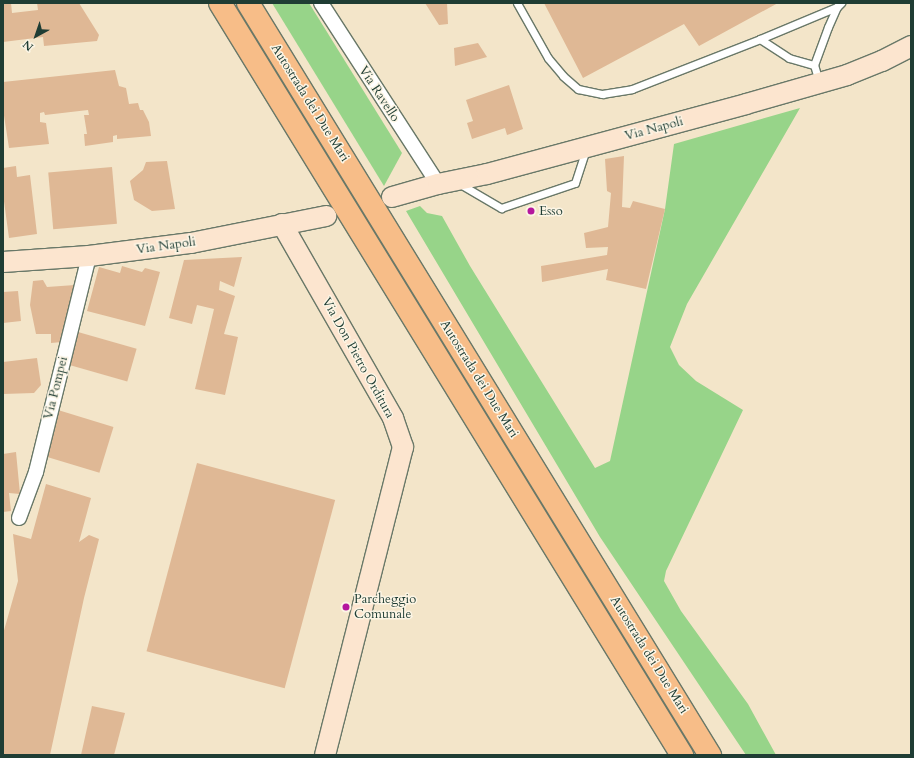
<!DOCTYPE html>
<style>
body{margin:0}
#map{position:relative;width:914px;height:758px;overflow:hidden;background:#f3e5c9;font-family:Cardo,serif}
div>[style]{position:absolute}
.green>*{inset:0;background:#97d489}
.building>*{inset:0;background:#dfb895;transform-origin:0 0}
.roads{filter:drop-shadow(1px 0 #697868) drop-shadow(-1px 0 #697868) drop-shadow(0 1px #697868) drop-shadow(0 -1px #697868)}
.service>*{height:7px;margin:-3.5px;padding:0 3.5px;transform-origin:3.5px;border-radius:3.5px;background:#fff}
.minor>*{height:14px;margin:-7px;padding:0 7px;transform-origin:7px;border-radius:7px;background:#fff}
.secondary>*{height:20px;margin:-10px;padding:0 10px;transform-origin:10px;border-radius:10px;background:#fce5cf}
.motorway>*{height:22px;margin:-11px;padding:0 11px;transform-origin:11px;border-radius:11px;background:#f7bd88}
.dots>*{width:11px;height:11px;translate:-50% -50%;box-sizing:border-box;border:2px solid #fcf5e5;border-radius:50%}
span{translate:-50% -50%;white-space:nowrap;text-align:center;line-height:1.15;-webkit-text-stroke:3px #fcf5e5;paint-order:stroke}
.street-label{font-size:13px;color:#1f3d34}
.poi-label{font-size:13px;color:#1f3d34}
.left{translate:0 -50%;text-align:left}
.frame{position:absolute;inset:0;border:4px solid #1f3d34;pointer-events:none}
.north{position:absolute;left:16px;top:16px;width:40px;height:40px;-webkit-text-stroke:3px #fcf5e5;paint-order:stroke;rotate:220deg;font-size:11px;font-weight:700;line-height:16px;text-align:center;color:#1f3d34}
.north::after{content:'';display:block;margin:auto;width:14px;height:18px;background:#1f3d34;clip-path:polygon(50% 0,100% 100%,50% 72%,0 100%)}
</style>
<div id="map">
<div class="green">
<i style="clip-path:polygon(272px 3px,309px 3px,402px 153px,384px 186px)"></i>
<i style="clip-path:polygon(800px 108px,687px 304px,670px 347px,679px 365px,696px 381px,743px 410px,666px 571px,664px 581px,681px 611px,748px 704px,776px 755px,746px 755px,600px 537px,406px 211px,420px 206px,427px 213px,442px 216px,470px 266px,595px 468px,610px 461px,665px 209px,674px 144px)"></i>
</div>
<div class="building">
<i style="clip-path:polygon(3px 3px,11px 3px,12px 13px,38px 10px,37px 3px,79px 3px,99px 35px,97px 41px,44px 46px,43px 37px,3px 42px)"></i>
<i style="clip-path:polygon(425px 3px,447px 3px,448px 24px,439px 25px)"></i>
<i style="clip-path:polygon(544px 3px,778px 3px,699px 46px,684px 24px,583px 78px)"></i>
<i style="clip-path:polygon(478px 43px,487px 57px,455px 66px,454px 48px)"></i>
<i style="clip-path:polygon(115px 70px,119px 86px,126px 88px,129px 104px,138px 103px,140px 110px,143px 110px,149px 122px,151px 136px,117px 139px,117px 135px,113px 136px,113px 142px,85px 146px,84px 134px,87px 134px,84px 115px,89px 115px,88px 110px,45px 115px,44px 112px,40px 113px,40px 122px,46px 123px,49px 144px,9px 148px,3px 109px,3px 82px)"></i>
<i style="clip-path:polygon(509px 85px,523px 129px,507px 135px,505px 128px,472px 139px,467px 123px,473px 121px,466px 100px)"></i>
<i style="clip-path:polygon(624px 156px,622px 207px,630px 208px,633px 201px,665px 209px,646px 289px,606px 280px,608px 269px,542px 282px,541px 266px,607px 255px,608px 247px,586px 248px,584px 233px,608px 227px,611px 193px,607px 191px,605px 159px)"></i>
<i style="clip-path:polygon(167px 161px,175px 209px,152px 211px,134px 200px,130px 181px,143px 170px,146px 162px)"></i>
<i style="clip-path:polygon(16px 166px,17px 177px,30px 175px,37px 234px,9px 238px,3px 194px,3px 168px)"></i>
<i style="left:112px;top:167px;width:57px;height:64px;rotate:85deg"></i>
<i style="clip-path:polygon(242px 257px,234px 287px,220px 281px,219px 290px,235px 296px,224px 334px,238px 337px,225px 395px,195px 389px,214px 309px,197px 305px,192px 324px,169px 318px,184px 260px)"></i>
<i style="clip-path:polygon(122px 266px,142px 272px,145px 268px,160px 272px,145px 326px,87px 311px,99px 267px,120px 273px)"></i>
<i style="clip-path:polygon(43px 280px,47px 287px,75px 285px,62px 342px,51px 343px,51px 334px,36px 334px,30px 305px,33px 281px)"></i>
<i style="clip-path:polygon(18px 291px,21px 321px,3px 323px,3px 292px)"></i>
<i style="left:78px;top:332px;width:61px;height:34px;rotate:16deg"></i>
<i style="clip-path:polygon(37px 358px,41px 385px,34px 393px,3px 394px,3px 362px)"></i>
<i style="left:58px;top:410px;width:58px;height:48px;rotate:17deg"></i>
<i style="clip-path:polygon(16px 452px,20px 494px,9px 493px,11px 511px,3px 512px,3px 454px)"></i>
<i style="left:197px;top:463px;width:143px;height:195px;rotate:15deg"></i>
<i style="clip-path:polygon(46px 484px,91px 498px,79px 542px,89px 535px,99px 539px,84px 598px,50px 755px,3px 755px,3px 634px,18px 581px,13px 534px,31px 539px)"></i>
<i style="clip-path:polygon(92px 706px,125px 713px,114px 755px,81px 755px)"></i>
</div>
<div class="roads">
<div class="service">
<i style="left:517px;top:3px;width:63px;rotate:60.6deg"></i>
<i style="left:548px;top:58px;width:23px;rotate:50deg"></i>
<i style="left:563px;top:76px;width:20px;rotate:41deg"></i>
<i style="left:578px;top:89px;width:25px;rotate:12deg"></i>
<i style="left:602px;top:94px;width:30px;rotate:-9deg"></i>
<i style="left:632px;top:89px;width:137px;rotate:-21.3deg"></i>
<i style="left:760px;top:39px;width:35px;rotate:33deg"></i>
<i style="left:789px;top:58px;width:26px;rotate:16deg"></i>
<i style="left:760px;top:39px;width:83px;rotate:-22.6deg"></i>
<i style="left:819px;top:82px;width:18px;rotate:-106deg"></i>
<i style="left:814px;top:65px;width:40px;rotate:-69.8deg"></i>
<i style="left:828px;top:27px;width:22px;rotate:-66deg"></i>
<i style="left:837px;top:7px;width:6px;rotate:-45deg"></i>
<i style="left:460px;top:184px;width:48px;rotate:30.3deg"></i>
<i style="left:501px;top:208px;width:78px;rotate:-18.7deg"></i>
<i style="left:575px;top:183px;width:35px;rotate:-72deg"></i>
</div>
<div class="minor">
<i style="left:321px;top:3px;width:216px;rotate:57.1deg"></i>
<i style="left:19px;top:518px;width:49px;rotate:-69.7deg"></i>
<i style="left:36px;top:472px;width:222px;rotate:-76.2deg"></i>
</div>
<div class="secondary">
<i style="left:392px;top:197px;width:48px;rotate:-15.8deg"></i>
<i style="left:438px;top:184px;width:50px;rotate:-11.5deg"></i>
<i style="left:487px;top:174px;width:268px;rotate:-15.1deg"></i>
<i style="left:746px;top:104px;width:105px;rotate:-16deg"></i>
<i style="left:847px;top:75px;width:38px;rotate:-22deg"></i>
<i style="left:882px;top:61px;width:33px;rotate:-27deg"></i>
<i style="left:282px;top:224px;width:224px;rotate:60.2deg"></i>
<i style="left:393px;top:418px;width:31px;rotate:71deg"></i>
<i style="left:403px;top:447px;width:318px;rotate:104.2deg"></i>
<i style="left:3px;top:262px;width:86px;rotate:-4deg"></i>
<i style="left:89px;top:256px;width:103px;rotate:-7.3deg"></i>
<i style="left:191px;top:243px;width:138px;rotate:-11.3deg"></i>
</div>
<div class="motorway">
<i style="left:220px;top:3px;width:883px;rotate:58.44deg"></i>
<i style="left:248px;top:3px;width:883px;rotate:58.44deg"></i>
</div>
</div>
<div class="dots">
<i style="left:531px;top:211px;background:#b5179e"></i>
<i style="left:346px;top:607px;background:#b5179e"></i>
</div>
<div class="street-label">
<span style="left:379px;top:94px;rotate:57deg">Via Ravello</span>
<span style="left:310px;top:103px;rotate:58deg">Autostrada dei Due Mari</span>
<span style="left:654px;top:129px;rotate:-15deg">Via Napoli</span>
<span style="left:166px;top:246px;rotate:-8deg">Via Napoli</span>
<span style="left:358px;top:358px;rotate:61deg">Via Don Pietro Orditura</span>
<span style="left:479px;top:379px;rotate:58deg">Autostrada dei Due Mari</span>
<span style="left:56px;top:388px;rotate:-76deg">Via Pompei</span>
<span style="left:649px;top:655px;rotate:58deg">Autostrada dei Due Mari</span>
</div>
<div class="poi-label">
<span class="left" style="left:539px;top:211px">Esso</span>
<span class="left" style="left:354px;top:607px">Parcheggio<br>Comunale</span>
</div>
<div class="frame"></div>
<div class="north">N</div>
</div>
